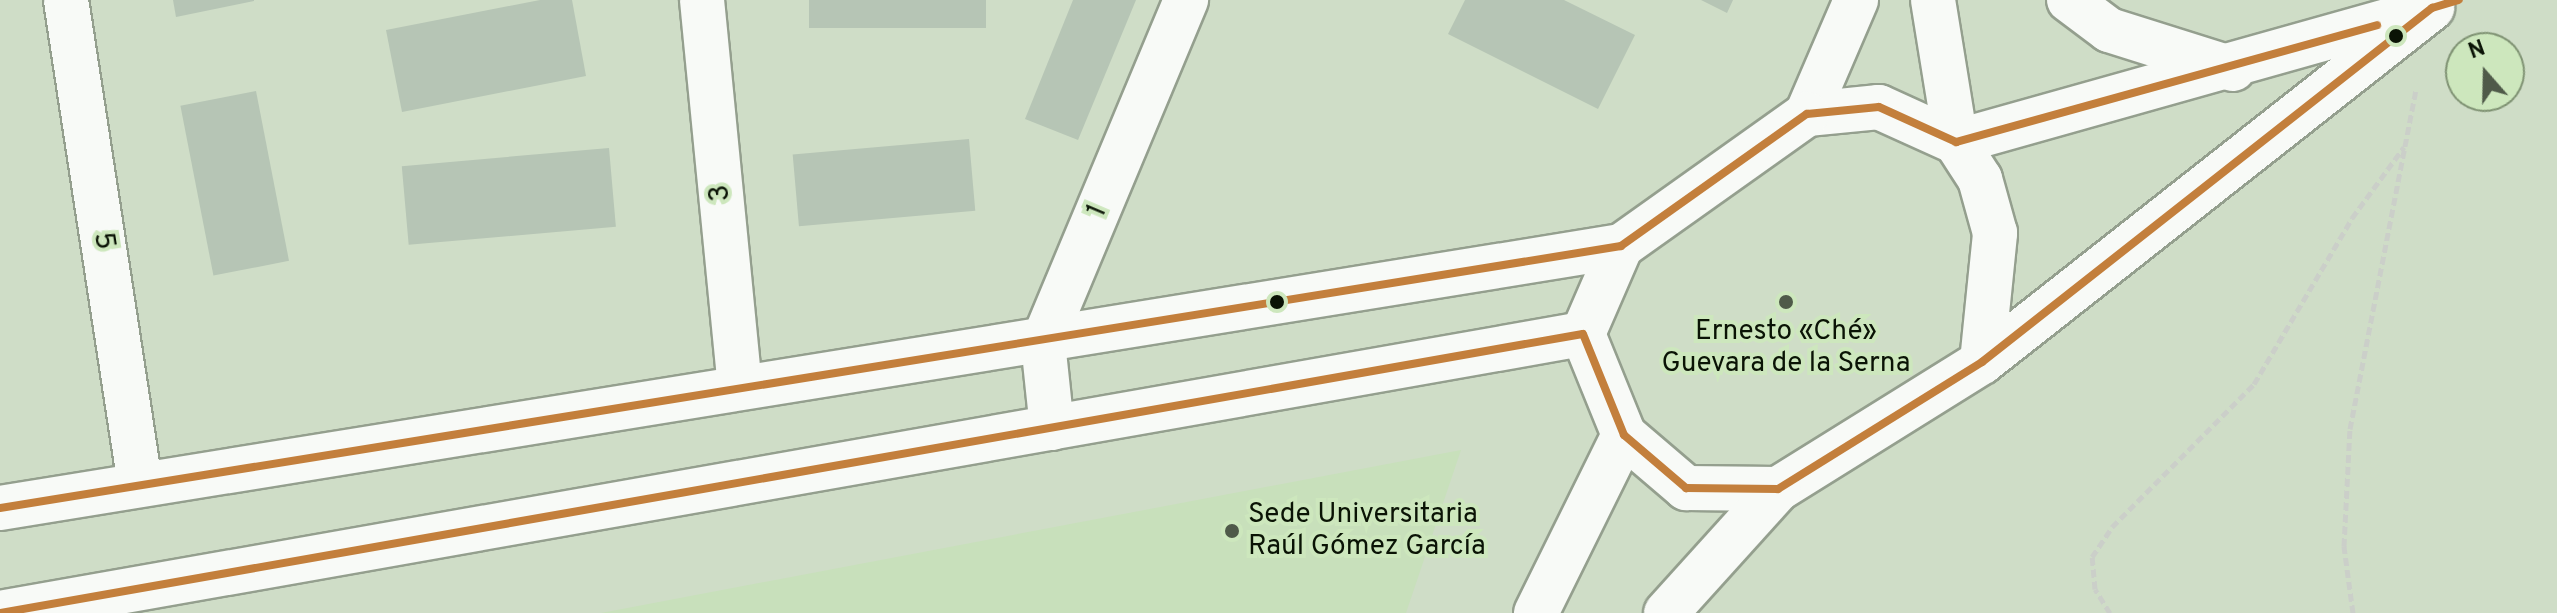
<!DOCTYPE html>
<meta charset="utf-8">
<style>
body{margin:0}
#map{position:relative;width:2557px;height:613px;overflow:hidden;background:#cfddc7;font-family:Overpass,sans-serif}
div>[style]{position:absolute}
.built>*{inset:0;background:#c8e0bb}
.building>*{inset:0;background:#b6c5b5;transform-origin:0 0}
.path>*{height:5px;margin-top:-2.5px;transform-origin:0;background:repeating-linear-gradient(90deg,#cbcfc9 0 8px,transparent 0 12px)}
.roads{filter:drop-shadow(2px 0 #949f8e) drop-shadow(-2px 0 #949f8e) drop-shadow(0 2px #949f8e) drop-shadow(0 -2px #949f8e)}
.street>*{height:44px;margin:-22px;padding:0 22px;transform-origin:22px;border-radius:22px;background:#f8faf7}
.secondary>*{height:44px;margin:-22px;padding:0 22px;transform-origin:22px;border-radius:22px;background:#f8faf7}
.primary>*{height:44px;margin:-22px;padding:0 22px;transform-origin:22px;border-radius:22px;background:#f8faf7}
.bus-1>*{height:8px;margin:-4px;padding:0 4px;transform-origin:4px;border-radius:4px;background:#c37f3c}
.dots>*{width:22px;height:22px;translate:-50% -50%;box-sizing:border-box;border:4px solid #cde7bd;border-radius:50%}
span{translate:-50% -50%;white-space:nowrap;text-align:center;line-height:1.15;-webkit-text-stroke:8px #cde7bd;paint-order:stroke}
.street-label{font-size:28px;color:#0a1305}
.poi-label{font-size:28px;color:#0a1305}
.left{translate:0 -50%;text-align:left}
.north{position:absolute;left:2445px;top:32px;width:80px;height:80px;box-sizing:border-box;background:#cde7bd;border:2px solid #7f9273;border-radius:50%;rotate:340deg;font-size:22px;font-weight:700;line-height:32px;text-align:center;color:#0a1305}
.north::after{content:'';display:block;margin:auto;width:28px;height:36px;background:#4f5a49;clip-path:polygon(50% 0,100% 100%,50% 72%,0 100%)}
</style>
<div id="map">
<div class="built">
<i style="clip-path:polygon(1461px 450px,1406px 613px,601px 613px)"></i>
</div>
<div class="building">
<i style="clip-path:polygon(173px 0,254px 0,254px 1px,176px 17px)"></i>
<i style="clip-path:polygon(540px 0,572px 0,586px 76px,402px 112px,386px 30px)"></i>
<i style="left:809px;top:0;width:177px;height:28px"></i>
<i style="clip-path:polygon(1073px 0,1136px 0,1078px 140px,1025px 119px)"></i>
<i style="clip-path:polygon(1465px 0,1564px 0,1635px 35px,1598px 109px,1448px 34px)"></i>
<i style="clip-path:polygon(1701px 0,1733px 0,1727px 13px)"></i>
<i style="left:256px;top:91px;width:173px;height:77px;rotate:79deg"></i>
<i style="left:969px;top:139px;width:72px;height:177px;rotate:85deg"></i>
<i style="left:609px;top:148px;width:79px;height:208px;rotate:85deg"></i>
</div>
<div class="path">
<i style="left:2110px;top:613px;width:28px;rotate:-122deg"></i>
<i style="left:2095px;top:589px;width:32px;rotate:-95deg"></i>
<i style="left:2092px;top:557px;width:36px;rotate:-56deg"></i>
<i style="left:2112px;top:527px;width:202px;rotate:-45.2deg"></i>
<i style="left:2254px;top:384px;width:193px;rotate:-59.4deg"></i>
<i style="left:2352px;top:218px;width:88px;rotate:-53.8deg"></i>
<i style="left:2353px;top:613px;width:68px;rotate:-97.7deg"></i>
<i style="left:2344px;top:546px;width:117px;rotate:-87.1deg"></i>
<i style="left:2350px;top:429px;width:346px;rotate:-79deg"></i>
</div>
<div class="roads">
<div class="street">
<i style="left:66px;top:0;width:489px;rotate:81.3deg"></i>
<i style="left:702px;top:0;width:388px;rotate:84.4deg"></i>
<i style="left:1052px;top:428px;width:86px;rotate:-96deg"></i>
<i style="left:1043px;top:342px;width:371px;rotate:-67.3deg"></i>
</div>
<div class="secondary">
<i style="left:1933px;top:0;width:144px;rotate:80.8deg"></i>
<i style="left:1807px;top:114px;width:124px;rotate:-66.7deg"></i>
</div>
<div class="primary">
<i style="left:2069px;top:0;width:50px;rotate:36.9deg"></i>
<i style="left:2109px;top:30px;width:130px;rotate:17.5deg"></i>
<i style="left:1956px;top:142px;width:470px;rotate:-15.7deg"></i>
<i style="left:1982px;top:362px;width:130px;rotate:-84.2deg"></i>
<i style="left:1995px;top:233px;width:56px;rotate:-105.5deg"></i>
<i style="left:1980px;top:179px;width:44px;rotate:-123deg"></i>
<i style="left:1956px;top:142px;width:85px;rotate:-155.6deg"></i>
<i style="left:1879px;top:107px;width:72px;rotate:174.4deg"></i>
<i style="left:1807px;top:114px;width:228px;rotate:144.6deg"></i>
<i style="left:1621px;top:246px;width:96px;rotate:113.4deg"></i>
<i style="left:1583px;top:334px;width:109px;rotate:67.9deg"></i>
<i style="left:1624px;top:435px;width:82px;rotate:40.5deg"></i>
<i style="left:1686px;top:488px;width:92px;rotate:0.6deg"></i>
<i style="left:1778px;top:489px;width:240px;rotate:-31.9deg"></i>
<i style="left:1982px;top:362px;width:573px;rotate:-38.19deg"></i>
<i style="left:0;top:508px;width:1642px;rotate:-9.18deg"></i>
<i style="left:0;top:613px;width:1607px;rotate:-10deg"></i>
<i style="left:1536px;top:613px;width:199px;rotate:-63.7deg"></i>
<i style="left:1666px;top:613px;width:167px;rotate:-47.9deg"></i>
</div>
</div>
<div class="bus-1">
<i style="left:0;top:508px;width:1642px;rotate:-9.18deg"></i>
<i style="left:1621px;top:246px;width:228px;rotate:-35.4deg"></i>
<i style="left:1807px;top:114px;width:72px;rotate:-5.6deg"></i>
<i style="left:1879px;top:107px;width:85px;rotate:24.4deg"></i>
<i style="left:1956px;top:142px;width:437px;rotate:-15.5deg"></i>
<i style="left:0;top:613px;width:1607px;rotate:-10deg"></i>
<i style="left:1583px;top:334px;width:109px;rotate:67.9deg"></i>
<i style="left:1624px;top:435px;width:82px;rotate:40.5deg"></i>
<i style="left:1686px;top:488px;width:92px;rotate:0.6deg"></i>
<i style="left:1778px;top:489px;width:240px;rotate:-31.9deg"></i>
<i style="left:1982px;top:362px;width:573px;rotate:-38.19deg"></i>
<i style="left:2432px;top:8px;width:28px;rotate:-17deg"></i>
</div>
<div class="dots">
<i style="left:2396px;top:36px;background:#0a1305"></i>
<i style="left:1277px;top:302px;background:#0a1305"></i>
<i style="left:1786px;top:302px;background:#4f5a49"></i>
<i style="left:1232px;top:531px;background:#4f5a49"></i>
</div>
<div class="street-label">
<span style="left:721px;top:193px;rotate:-96deg">3</span>
<span style="left:1098px;top:211px;rotate:-67deg">1</span>
<span style="left:103px;top:241px;rotate:81deg">5</span>
</div>
<div class="poi-label">
<span style="left:1786px;top:348px">Ernesto «Ché»<br>Guevara de la Serna</span>
<span class="left" style="left:1248px;top:531px">Sede Universitaria<br>Raúl Gómez García</span>
</div>
<div class="north">N</div>
</div>
